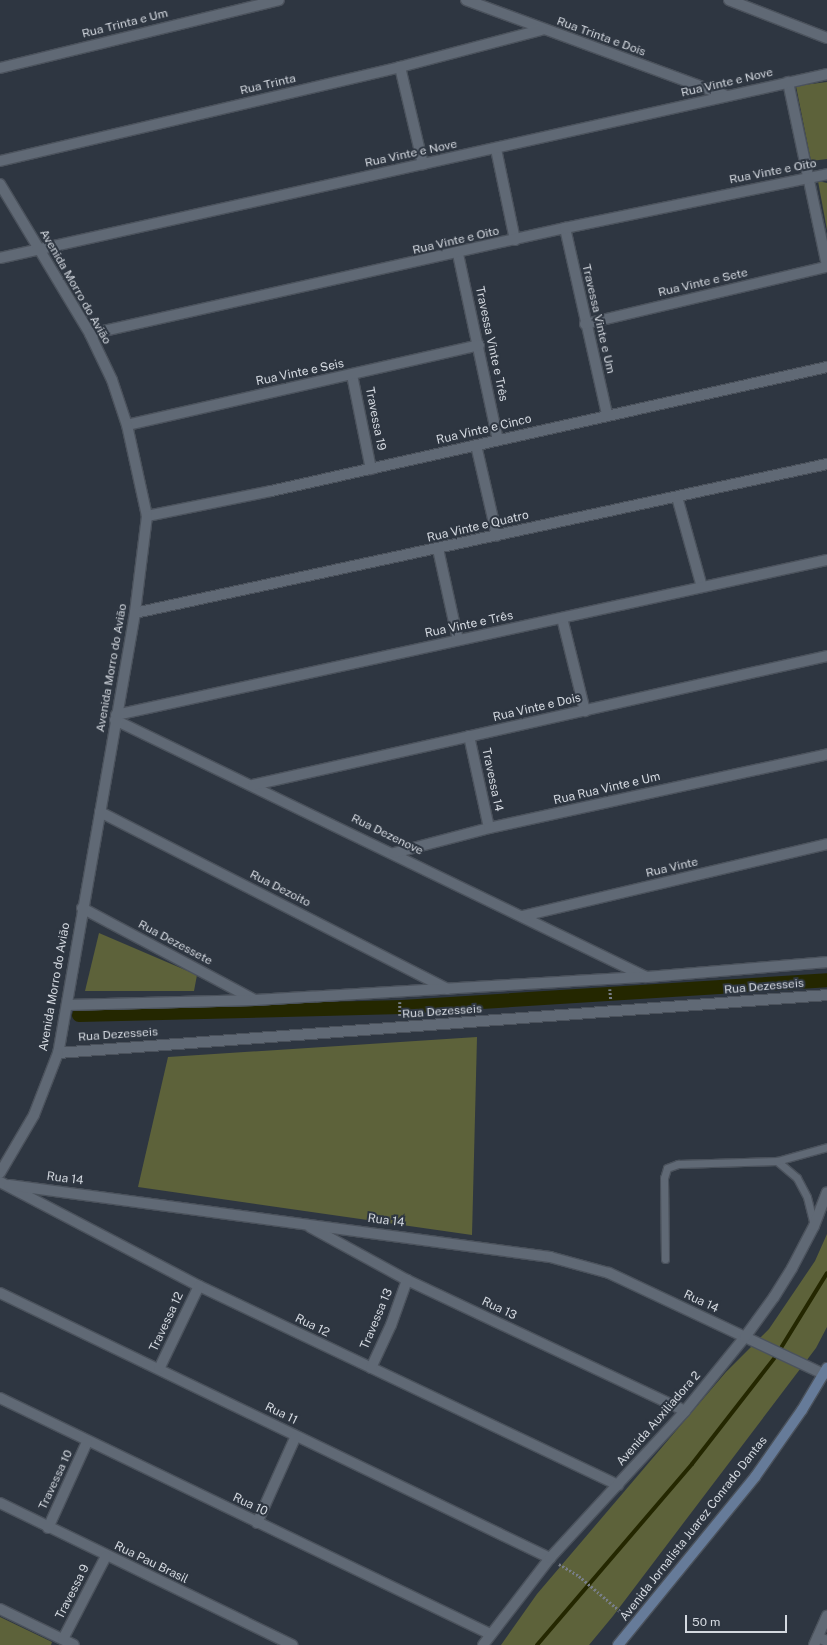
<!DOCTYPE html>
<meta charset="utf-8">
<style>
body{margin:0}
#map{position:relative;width:827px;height:1645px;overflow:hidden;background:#2e3641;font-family:"Public Sans",sans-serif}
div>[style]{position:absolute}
.green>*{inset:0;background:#5d623a}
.stream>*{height:4px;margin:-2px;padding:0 2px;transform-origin:2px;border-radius:2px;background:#242700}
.canal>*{height:14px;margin:-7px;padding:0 7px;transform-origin:7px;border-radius:7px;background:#242700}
.path>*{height:2.5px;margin-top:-1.25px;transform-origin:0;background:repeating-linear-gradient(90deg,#787e88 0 2px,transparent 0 4px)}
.roads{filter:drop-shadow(1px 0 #4b525c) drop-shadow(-1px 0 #4b525c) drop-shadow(0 1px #4b525c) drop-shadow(0 -1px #4b525c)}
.service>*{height:7px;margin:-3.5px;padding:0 3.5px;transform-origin:3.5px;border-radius:3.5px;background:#606975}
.minor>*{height:10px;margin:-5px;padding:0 5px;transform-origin:5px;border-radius:5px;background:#606975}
.tertiary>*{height:10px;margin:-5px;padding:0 5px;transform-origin:5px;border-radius:5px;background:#606975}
.secondary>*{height:10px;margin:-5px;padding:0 5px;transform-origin:5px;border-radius:5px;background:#667b99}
span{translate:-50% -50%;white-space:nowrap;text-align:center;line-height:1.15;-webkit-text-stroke:4px #2e3641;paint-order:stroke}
.street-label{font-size:12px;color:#d4d9e0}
.scale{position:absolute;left:685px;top:1615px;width:102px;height:18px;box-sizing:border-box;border:2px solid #d4d9e0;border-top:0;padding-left:5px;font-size:12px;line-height:14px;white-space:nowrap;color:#d4d9e0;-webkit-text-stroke:3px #2e3641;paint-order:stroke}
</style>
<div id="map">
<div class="green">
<i style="clip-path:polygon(827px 82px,827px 159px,811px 161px,796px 86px)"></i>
<i style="clip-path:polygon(818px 181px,827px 183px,827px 230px)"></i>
<i style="clip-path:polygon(99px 933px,197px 975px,194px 991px,85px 991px)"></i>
<i style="clip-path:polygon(477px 1037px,472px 1235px,138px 1187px,168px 1057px)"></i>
<i style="clip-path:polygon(827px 1234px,827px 1327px,816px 1348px,613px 1616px,589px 1645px,501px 1645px,537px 1594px,726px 1372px,769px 1329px,815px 1261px)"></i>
<i style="clip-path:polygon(0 1617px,52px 1642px,51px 1645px,0 1645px)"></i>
</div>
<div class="stream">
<i style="left:537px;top:1645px;width:238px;rotate:-49.4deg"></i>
<i style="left:692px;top:1464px;width:137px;rotate:-52.1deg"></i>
<i style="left:776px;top:1356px;width:97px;rotate:-58.4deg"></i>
</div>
<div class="canal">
<i style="left:79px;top:1015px;width:323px;rotate:-1.4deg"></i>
<i style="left:402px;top:1007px;width:426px;rotate:-3.6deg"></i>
</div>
<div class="path">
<i style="left:610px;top:989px;width:11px;rotate:85deg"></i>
<i style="left:400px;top:1002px;width:15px;rotate:90deg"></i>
<i style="left:559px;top:1564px;width:23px;rotate:31deg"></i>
<i style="left:579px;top:1576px;width:63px;rotate:40.5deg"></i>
</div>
<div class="roads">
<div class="service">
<i style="left:777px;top:1161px;width:26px;rotate:40deg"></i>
<i style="left:797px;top:1178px;width:21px;rotate:62deg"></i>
<i style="left:807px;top:1197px;width:30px;rotate:76deg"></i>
<i style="left:665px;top:1259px;width:81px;rotate:-90.7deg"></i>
<i style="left:664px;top:1178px;width:10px;rotate:-73deg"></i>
<i style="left:667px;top:1168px;width:12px;rotate:-20deg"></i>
<i style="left:678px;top:1164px;width:99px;rotate:-1.7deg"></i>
<i style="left:777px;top:1161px;width:52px;rotate:-15.6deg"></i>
</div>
<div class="minor">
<i style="left:466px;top:0;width:278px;rotate:20.2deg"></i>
<i style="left:729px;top:0;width:105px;rotate:21.2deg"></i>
<i style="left:400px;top:67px;width:100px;rotate:76.7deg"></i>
<i style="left:0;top:68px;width:287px;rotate:-13.7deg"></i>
<i style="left:788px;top:82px;width:187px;rotate:78deg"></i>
<i style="left:496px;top:149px;width:93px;rotate:78.2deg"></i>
<i style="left:0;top:161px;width:411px;rotate:-13.2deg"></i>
<i style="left:400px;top:67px;width:146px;rotate:-14.7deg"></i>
<i style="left:565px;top:228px;width:191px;rotate:77.3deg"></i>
<i style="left:458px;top:254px;width:190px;rotate:77.9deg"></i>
<i style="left:0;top:258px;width:847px;rotate:-12.54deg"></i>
<i style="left:585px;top:324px;width:249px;rotate:-13.3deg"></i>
<i style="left:90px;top:334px;width:487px;rotate:-12.6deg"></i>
<i style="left:565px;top:228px;width:268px;rotate:-11.6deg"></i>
<i style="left:352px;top:375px;width:96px;rotate:78.6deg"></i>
<i style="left:127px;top:425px;width:361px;rotate:-12.8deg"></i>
<i style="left:476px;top:445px;width:93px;rotate:77deg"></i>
<i style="left:677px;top:497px;width:93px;rotate:74.5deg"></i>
<i style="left:147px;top:516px;width:126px;rotate:-11.4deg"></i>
<i style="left:271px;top:491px;width:570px;rotate:-12.57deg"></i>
<i style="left:438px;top:549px;width:93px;rotate:77.6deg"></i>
<i style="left:135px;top:613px;width:708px;rotate:-12.15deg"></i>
<i style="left:562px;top:618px;width:96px;rotate:76.1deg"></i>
<i style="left:116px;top:715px;width:728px;rotate:-12.3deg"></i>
<i style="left:115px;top:720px;width:588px;rotate:25.82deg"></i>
<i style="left:469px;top:736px;width:94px;rotate:77.7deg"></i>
<i style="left:253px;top:785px;width:588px;rotate:-12.67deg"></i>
<i style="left:100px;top:812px;width:390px;rotate:27deg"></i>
<i style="left:394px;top:853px;width:98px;rotate:-14.7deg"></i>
<i style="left:489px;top:828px;width:346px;rotate:-12.3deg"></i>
<i style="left:82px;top:908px;width:194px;rotate:28deg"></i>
<i style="left:523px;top:916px;width:312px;rotate:-13.3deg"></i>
<i style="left:67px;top:1005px;width:188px;rotate:-1.5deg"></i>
<i style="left:255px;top:1000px;width:392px;rotate:-3.4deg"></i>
<i style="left:646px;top:977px;width:182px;rotate:-4.7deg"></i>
<i style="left:58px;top:1053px;width:771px;rotate:-4.31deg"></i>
<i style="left:0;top:1182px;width:225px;rotate:27.6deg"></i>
<i style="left:199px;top:1286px;width:464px;rotate:25.4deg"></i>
<i style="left:9px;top:1185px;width:546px;rotate:7.58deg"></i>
<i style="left:550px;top:1257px;width:61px;rotate:15.2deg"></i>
<i style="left:609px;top:1273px;width:238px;rotate:25.2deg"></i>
<i style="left:310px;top:1227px;width:111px;rotate:28.7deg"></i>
<i style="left:407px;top:1280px;width:307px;rotate:25.2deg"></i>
<i style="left:0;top:1293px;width:611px;rotate:25.73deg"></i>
<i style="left:371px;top:1368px;width:47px;rotate:-65.1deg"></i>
<i style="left:391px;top:1325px;width:48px;rotate:-70.4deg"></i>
<i style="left:159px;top:1369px;width:92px;rotate:-64.3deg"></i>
<i style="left:0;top:1398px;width:544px;rotate:25.72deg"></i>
<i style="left:0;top:1503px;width:325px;rotate:25.9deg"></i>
<i style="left:257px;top:1523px;width:95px;rotate:-65.9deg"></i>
<i style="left:48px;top:1528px;width:94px;rotate:-65.6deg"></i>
<i style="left:0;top:1609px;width:82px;rotate:25.9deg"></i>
<i style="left:818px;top:1637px;width:10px;rotate:24deg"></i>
<i style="left:63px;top:1639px;width:93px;rotate:-62.6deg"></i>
<i style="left:814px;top:1645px;width:32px;rotate:-66deg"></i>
</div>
<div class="tertiary">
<i style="left:0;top:184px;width:175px;rotate:59deg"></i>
<i style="left:90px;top:334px;width:51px;rotate:64.4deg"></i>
<i style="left:112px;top:380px;width:47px;rotate:71.6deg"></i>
<i style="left:127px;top:425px;width:93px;rotate:77.6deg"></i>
<i style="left:147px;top:516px;width:98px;rotate:97.1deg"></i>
<i style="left:135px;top:613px;width:447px;rotate:99.9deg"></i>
<i style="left:58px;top:1053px;width:66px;rotate:111.2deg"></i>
<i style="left:34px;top:1115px;width:67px;rotate:120.4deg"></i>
<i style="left:483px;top:1645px;width:110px;rotate:-52.4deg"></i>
<i style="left:550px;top:1558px;width:200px;rotate:-47.4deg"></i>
<i style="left:685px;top:1411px;width:95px;rotate:-51deg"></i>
<i style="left:745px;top:1337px;width:49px;rotate:-54.1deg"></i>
<i style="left:774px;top:1297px;width:34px;rotate:-58deg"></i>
<i style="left:792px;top:1268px;width:47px;rotate:-62.4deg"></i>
<i style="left:814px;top:1226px;width:36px;rotate:-69deg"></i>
</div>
<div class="secondary">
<i style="left:618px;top:1645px;width:217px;rotate:-50.8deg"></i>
<i style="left:755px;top:1477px;width:82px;rotate:-55deg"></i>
<i style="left:802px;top:1410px;width:49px;rotate:-59.2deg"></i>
</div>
</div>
<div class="street-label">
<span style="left:125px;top:24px;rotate:-14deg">Rua Trinta e Um</span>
<span style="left:601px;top:37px;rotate:20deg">Rua Trinta e Dois</span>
<span style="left:727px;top:83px;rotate:-13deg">Rua Vinte e Nove</span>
<span style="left:268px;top:85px;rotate:-13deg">Rua Trinta</span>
<span style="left:411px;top:154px;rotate:-12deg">Rua Vinte e Nove</span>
<span style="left:773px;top:172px;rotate:-11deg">Rua Vinte e Oito</span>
<span style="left:456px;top:241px;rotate:-13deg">Rua Vinte e Oito</span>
<span style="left:703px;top:283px;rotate:-13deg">Rua Vinte e Sete</span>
<span style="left:75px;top:287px;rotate:60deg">Avenida Morro do Avião</span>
<span style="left:598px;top:319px;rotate:77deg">Travessa Vinte e Um</span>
<span style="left:491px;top:344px;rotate:78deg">Travessa Vinte e Três</span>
<span style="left:300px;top:373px;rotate:-12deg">Rua Vinte e Seis</span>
<span style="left:375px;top:419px;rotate:79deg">Travessa 19</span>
<span style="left:484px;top:430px;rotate:-13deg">Rua Vinte e Cinco</span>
<span style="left:478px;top:527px;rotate:-13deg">Rua Vinte e Quatro</span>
<span style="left:469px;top:625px;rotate:-12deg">Rua Vinte e Três</span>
<span style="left:112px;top:668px;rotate:-80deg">Avenida Morro do Avião</span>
<span style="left:537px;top:708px;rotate:-13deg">Rua Vinte e Dois</span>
<span style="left:492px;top:780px;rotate:78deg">Travessa 14</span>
<span style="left:607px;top:789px;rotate:-13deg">Rua Rua Vinte e Um</span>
<span style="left:387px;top:835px;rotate:26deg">Rua Dezenove</span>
<span style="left:672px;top:868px;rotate:-13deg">Rua Vinte</span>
<span style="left:280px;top:889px;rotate:27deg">Rua Dezoito</span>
<span style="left:175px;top:943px;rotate:28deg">Rua Dezessete</span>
<span style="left:55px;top:987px;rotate:-80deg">Avenida Morro do Avião</span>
<span style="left:764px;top:987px;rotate:-5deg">Rua Dezesseis</span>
<span style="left:442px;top:1012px;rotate:-4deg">Rua Dezesseis</span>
<span style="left:118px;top:1035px;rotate:-4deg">Rua Dezesseis</span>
<span style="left:65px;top:1179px;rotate:7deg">Rua 14</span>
<span style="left:386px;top:1221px;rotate:7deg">Rua 14</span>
<span style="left:701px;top:1302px;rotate:25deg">Rua 14</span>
<span style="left:499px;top:1309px;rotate:25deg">Rua 13</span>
<span style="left:377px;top:1319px;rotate:-67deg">Travessa 13</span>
<span style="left:167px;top:1322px;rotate:-65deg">Travessa 12</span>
<span style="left:312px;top:1326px;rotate:26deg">Rua 12</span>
<span style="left:281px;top:1414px;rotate:26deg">Rua 11</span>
<span style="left:659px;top:1419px;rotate:-49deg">Avenida Auxiliadora 2</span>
<span style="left:56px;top:1480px;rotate:-65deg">Travessa 10</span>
<span style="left:250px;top:1505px;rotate:25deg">Rua 10</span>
<span style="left:694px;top:1529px;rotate:-52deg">Avenida Jornalista Juarez Conrado Dantas</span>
<span style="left:151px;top:1563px;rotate:26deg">Rua Pau Brasil</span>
<span style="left:73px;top:1592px;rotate:-63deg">Travessa 9</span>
</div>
<div class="scale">50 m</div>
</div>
